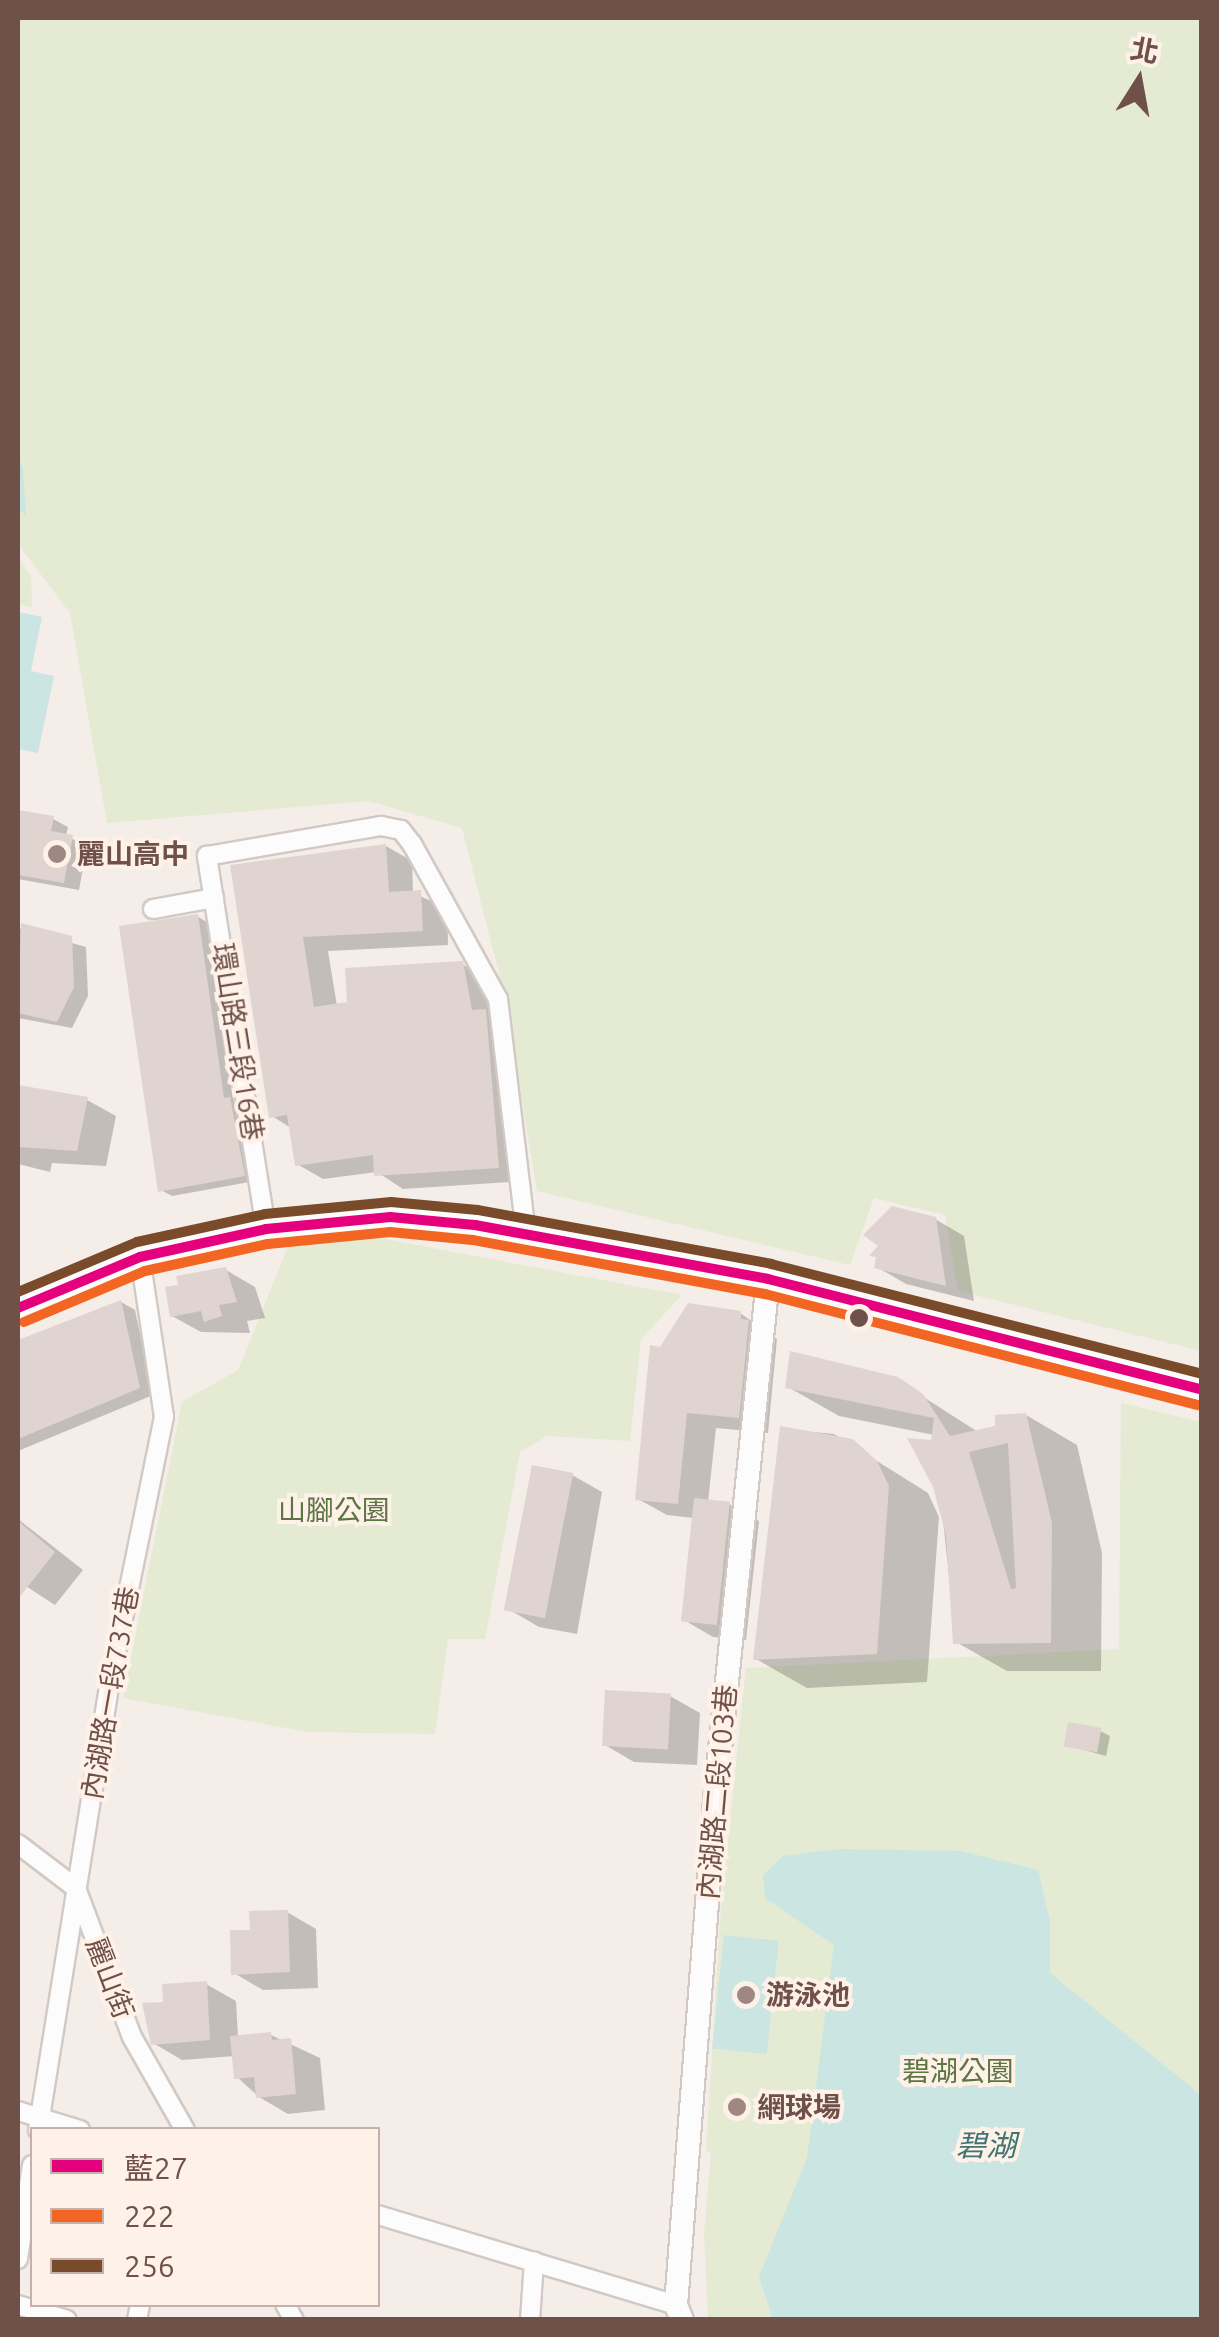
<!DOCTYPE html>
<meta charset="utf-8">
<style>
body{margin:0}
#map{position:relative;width:1219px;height:2337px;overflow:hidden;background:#f4ede8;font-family:Ubuntu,"Noto Sans TC",sans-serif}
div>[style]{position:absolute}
.green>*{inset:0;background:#e5ead3}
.water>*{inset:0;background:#cae5e2;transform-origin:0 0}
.shadow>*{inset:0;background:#0003}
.building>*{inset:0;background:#e0d4d0;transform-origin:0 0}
.roads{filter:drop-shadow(2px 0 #d2c9c5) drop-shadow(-2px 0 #d2c9c5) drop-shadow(0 2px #d2c9c5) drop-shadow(0 -2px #d2c9c5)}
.minor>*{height:18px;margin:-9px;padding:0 9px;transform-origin:9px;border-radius:9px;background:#fdfcfc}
.tertiary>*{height:22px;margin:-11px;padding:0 11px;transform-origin:11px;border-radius:11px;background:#fdfcfc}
.bus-1>*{height:10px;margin:-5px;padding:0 5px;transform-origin:5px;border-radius:5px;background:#e5007d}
.bus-2>*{height:10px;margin:-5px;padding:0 5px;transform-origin:5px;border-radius:5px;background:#f26522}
.bus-3>*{height:10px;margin:-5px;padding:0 5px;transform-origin:5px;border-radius:5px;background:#7a4b2a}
.dots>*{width:28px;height:28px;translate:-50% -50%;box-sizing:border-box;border:5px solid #fef1e8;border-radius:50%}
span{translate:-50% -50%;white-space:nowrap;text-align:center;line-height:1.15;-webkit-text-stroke:8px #fef1e8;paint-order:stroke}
.poi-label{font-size:28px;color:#70514a;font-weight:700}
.left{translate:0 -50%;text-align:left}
.street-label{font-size:28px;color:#70514a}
.park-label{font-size:28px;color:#5c7543}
.water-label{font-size:30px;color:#407574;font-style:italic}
.frame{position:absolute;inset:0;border:20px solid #70514a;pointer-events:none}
.legend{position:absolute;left:30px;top:2127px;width:350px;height:180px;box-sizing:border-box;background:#fef1e8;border:2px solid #c5b1a9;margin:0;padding:12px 18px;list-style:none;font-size:30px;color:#70514a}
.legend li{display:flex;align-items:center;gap:20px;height:50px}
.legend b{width:50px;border:2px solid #c5b1a9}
.north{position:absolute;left:1089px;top:30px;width:100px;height:100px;-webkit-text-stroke:8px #fef1e8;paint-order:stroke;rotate:11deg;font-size:28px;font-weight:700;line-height:40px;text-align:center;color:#70514a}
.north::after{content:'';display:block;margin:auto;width:35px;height:45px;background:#70514a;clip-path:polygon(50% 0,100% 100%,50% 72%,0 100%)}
</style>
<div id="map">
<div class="green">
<i style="clip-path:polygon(18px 18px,1201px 18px,1201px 1351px,958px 1291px,945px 1215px,874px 1198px,850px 1265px,537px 1191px,504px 993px,462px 828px,368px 801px,107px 823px,70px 613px,18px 544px)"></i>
<i style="clip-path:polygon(18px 558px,31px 576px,32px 607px,18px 604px)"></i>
<i style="clip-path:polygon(369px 1236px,682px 1295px,641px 1339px,630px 1441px,547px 1436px,520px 1452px,485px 1639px,448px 1639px,435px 1734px,308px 1732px,123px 1698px,182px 1402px,238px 1370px,290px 1242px)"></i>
<i style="clip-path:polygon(1121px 1403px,1201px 1422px,1201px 2319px,708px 2319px,704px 2233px,711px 2152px,706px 2151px,721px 1906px,746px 1668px,1119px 1649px)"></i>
</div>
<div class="water">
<i style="clip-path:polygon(18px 453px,23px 470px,26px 516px,18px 508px)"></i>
<i style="clip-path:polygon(18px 612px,42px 617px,31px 671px,54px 676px,38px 753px,18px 749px)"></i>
<i style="clip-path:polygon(838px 1849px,961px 1851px,1038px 1870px,1050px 1921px,1050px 1973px,1201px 2095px,1201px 2319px,773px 2319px,759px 2277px,807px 2158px,834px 1945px,765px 1898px,763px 1875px,783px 1856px)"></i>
<i style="left:724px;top:1935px;width:55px;height:114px;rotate:6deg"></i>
</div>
<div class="shadow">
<i style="clip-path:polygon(18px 812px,53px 819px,68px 827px,66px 836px,87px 846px,79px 890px,18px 879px)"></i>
<i style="clip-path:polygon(386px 846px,412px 861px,413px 893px,447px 908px,448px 945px,328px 951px,337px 1006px,462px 964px,488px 979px,496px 1018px,511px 1026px,524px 1181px,403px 1189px,377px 1172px,323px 1179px,297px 1164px,291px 1128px,272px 1116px,233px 867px)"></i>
<i style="clip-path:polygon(197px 916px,208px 923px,234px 1102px,241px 1106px,255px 1181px,172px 1196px,161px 1190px)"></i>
<i style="clip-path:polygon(18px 928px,86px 947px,88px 996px,72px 1028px,18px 1018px)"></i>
<i style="clip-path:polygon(18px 1087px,87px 1100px,116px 1116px,106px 1166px,52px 1163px,50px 1172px,18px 1164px)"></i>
<i style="clip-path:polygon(935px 1219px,964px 1236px,974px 1301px,906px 1284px,877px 1267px)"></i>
<i style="clip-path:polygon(226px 1270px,255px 1287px,265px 1318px,247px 1321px,250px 1333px,201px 1332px,172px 1316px,181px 1287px)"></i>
<i style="clip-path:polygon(121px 1302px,135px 1310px,153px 1395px,18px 1451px,18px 1343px)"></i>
<i style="clip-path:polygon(740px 1313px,777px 1339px,768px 1433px,716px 1428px,708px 1502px,729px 1504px,759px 1521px,746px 1640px,713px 1637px,684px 1620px,694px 1518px,667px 1515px,638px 1499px,662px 1349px)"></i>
<i style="clip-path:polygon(897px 1380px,978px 1432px,1026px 1415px,1077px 1445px,1102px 1553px,1101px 1671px,1007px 1671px,956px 1642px,934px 1435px,839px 1416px,788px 1387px)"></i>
<i style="clip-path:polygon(782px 1429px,834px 1434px,928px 1493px,939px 1517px,927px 1682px,807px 1688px,756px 1659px)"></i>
<i style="clip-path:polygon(572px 1475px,602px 1492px,577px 1634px,539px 1627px,510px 1610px)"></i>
<i style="clip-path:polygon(18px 1519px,83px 1570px,55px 1605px,18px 1581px)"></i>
<i style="clip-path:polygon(670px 1696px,700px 1713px,697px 1765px,634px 1762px,605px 1745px)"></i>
<i style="clip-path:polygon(1100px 1731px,1110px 1736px,1106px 1756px,1066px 1745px)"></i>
<i style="clip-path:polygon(287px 1912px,316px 1929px,318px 1988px,263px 1990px,234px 1973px,252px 1932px)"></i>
<i style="clip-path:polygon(206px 1984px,236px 2001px,238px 2038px,271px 2035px,320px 2058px,325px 2110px,288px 2114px,259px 2097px,237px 2077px,235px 2056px,182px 2060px,153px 2043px,166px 2005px)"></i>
</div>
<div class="building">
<i style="clip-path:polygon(18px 810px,54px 816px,51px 831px,73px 835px,64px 883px,18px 875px)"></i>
<i style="clip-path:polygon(386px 844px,389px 892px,421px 890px,423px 931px,303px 937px,314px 1007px,347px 1002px,345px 968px,463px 961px,472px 1010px,486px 1009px,499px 1168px,374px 1176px,373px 1155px,295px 1166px,287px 1115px,269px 1118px,230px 865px)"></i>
<i style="clip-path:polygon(198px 914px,224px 1098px,230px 1097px,245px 1176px,158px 1192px,119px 926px)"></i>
<i style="clip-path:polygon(21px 923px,72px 936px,74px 987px,57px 1022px,18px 1013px)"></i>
<i style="clip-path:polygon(18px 1085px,88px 1097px,77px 1151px,18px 1147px)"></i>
<i style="clip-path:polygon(892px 1206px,936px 1217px,946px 1286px,874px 1268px,876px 1257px,869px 1256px,878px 1246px,863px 1235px)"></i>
<i style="clip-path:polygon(226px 1267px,237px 1302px,219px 1305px,222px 1316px,204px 1322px,201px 1311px,170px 1317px,165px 1287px,178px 1285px,176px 1276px)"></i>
<i style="clip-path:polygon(121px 1300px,140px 1388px,18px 1439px,18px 1340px)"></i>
<i style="clip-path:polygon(688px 1303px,741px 1311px,741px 1319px,749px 1320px,739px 1418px,687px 1413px,678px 1504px,635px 1500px,650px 1345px,660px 1347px)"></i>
<i style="clip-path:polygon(evenodd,790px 1351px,898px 1377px,923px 1394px,950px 1436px,995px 1426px,995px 1415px,1026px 1413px,1052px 1523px,1051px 1643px,953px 1644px,946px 1535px,933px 1487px,907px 1438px,931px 1440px,934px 1418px,785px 1388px,790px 1351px,1008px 1443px,1016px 1588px,1011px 1589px,969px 1452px,1008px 1443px)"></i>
<i style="clip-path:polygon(780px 1426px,853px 1439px,877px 1461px,889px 1486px,877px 1654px,753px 1660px)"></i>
<i style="left:532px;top:1465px;width:42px;height:148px;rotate:11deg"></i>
<i style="left:694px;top:1498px;width:36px;height:124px;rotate:6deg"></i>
<i style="clip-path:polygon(18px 1521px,55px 1552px,18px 1599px)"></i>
<i style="left:605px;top:1690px;width:66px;height:56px;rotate:3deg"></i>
<i style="left:1068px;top:1722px;width:34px;height:25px;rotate:10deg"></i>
<i style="clip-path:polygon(288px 1910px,290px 1972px,231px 1975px,230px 1930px,250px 1930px,249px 1911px)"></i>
<i style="clip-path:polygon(207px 1981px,210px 2040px,151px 2045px,142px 2003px,163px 2002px,162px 1984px)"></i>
<i style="clip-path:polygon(271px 2032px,272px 2040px,291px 2038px,296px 2094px,256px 2098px,254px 2077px,234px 2079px,230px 2036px)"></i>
</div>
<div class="roads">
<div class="minor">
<i style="left:153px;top:909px;width:62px;rotate:-10.2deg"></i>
<i style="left:266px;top:1229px;width:378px;rotate:-99deg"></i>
<i style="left:207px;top:856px;width:177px;rotate:-9.8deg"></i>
<i style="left:381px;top:826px;width:20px;rotate:11deg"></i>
<i style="left:401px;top:830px;width:18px;rotate:52deg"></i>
<i style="left:412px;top:844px;width:177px;rotate:61deg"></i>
<i style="left:498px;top:999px;width:237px;rotate:83.2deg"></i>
<i style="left:18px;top:1844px;width:73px;rotate:37.2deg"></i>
<i style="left:76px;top:1888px;width:159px;rotate:69.4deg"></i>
<i style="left:132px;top:2037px;width:107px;rotate:60.3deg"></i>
<i style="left:18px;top:2111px;width:65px;rotate:17deg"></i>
<i style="left:38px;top:2130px;width:449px;rotate:-80.9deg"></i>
<i style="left:109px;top:1687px;width:276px;rotate:-78.5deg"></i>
<i style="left:164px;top:1417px;width:162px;rotate:-98.5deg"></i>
<i style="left:378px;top:2215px;width:311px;rotate:16.8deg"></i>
<i style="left:18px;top:2259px;width:95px;rotate:-81.5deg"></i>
<i style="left:285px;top:2304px;width:18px;rotate:61deg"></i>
<i style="left:18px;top:2305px;width:51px;rotate:17deg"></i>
<i style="left:137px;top:2320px;width:16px;rotate:-79deg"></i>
<i style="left:530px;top:2320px;width:59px;rotate:-86.1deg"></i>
</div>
<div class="tertiary">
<i style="left:18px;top:1308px;width:132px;rotate:-22.7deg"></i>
<i style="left:140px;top:1257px;width:129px;rotate:-12.5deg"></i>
<i style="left:266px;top:1229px;width:125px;rotate:-5.5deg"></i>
<i style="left:390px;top:1217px;width:85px;rotate:5.4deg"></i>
<i style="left:475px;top:1225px;width:298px;rotate:10.4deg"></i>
<i style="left:768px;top:1279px;width:448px;rotate:14.3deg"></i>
<i style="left:682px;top:2320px;width:16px;rotate:-112deg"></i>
<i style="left:676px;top:2305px;width:508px;rotate:-85.59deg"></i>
<i style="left:715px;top:1799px;width:523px;rotate:-84.18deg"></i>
</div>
</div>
<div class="bus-1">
<i style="left:18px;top:1308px;width:132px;rotate:-22.7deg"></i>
<i style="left:140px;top:1257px;width:129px;rotate:-12.5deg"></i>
<i style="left:266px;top:1229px;width:125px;rotate:-5.5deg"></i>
<i style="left:390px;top:1217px;width:85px;rotate:5.4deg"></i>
<i style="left:475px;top:1225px;width:298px;rotate:10.4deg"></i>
<i style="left:768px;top:1279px;width:448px;rotate:14.3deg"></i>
</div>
<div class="bus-2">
<i style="left:24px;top:1322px;width:131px;rotate:-22.9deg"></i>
<i style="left:145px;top:1271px;width:126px;rotate:-12.4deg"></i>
<i style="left:268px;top:1244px;width:123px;rotate:-5.6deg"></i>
<i style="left:390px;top:1232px;width:83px;rotate:5.5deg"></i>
<i style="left:473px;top:1240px;width:297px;rotate:10.5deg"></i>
<i style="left:765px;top:1294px;width:447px;rotate:14.4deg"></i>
</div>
<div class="bus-3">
<i style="left:18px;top:1292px;width:129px;rotate:-22.8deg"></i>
<i style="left:137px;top:1242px;width:131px;rotate:-12.3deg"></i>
<i style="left:265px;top:1214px;width:127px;rotate:-5.4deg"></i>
<i style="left:391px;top:1202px;width:87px;rotate:5.3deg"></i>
<i style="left:478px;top:1210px;width:298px;rotate:10.4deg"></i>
<i style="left:771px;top:1264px;width:445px;rotate:14.3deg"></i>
</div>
<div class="dots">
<i style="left:57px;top:854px;background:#9e8881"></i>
<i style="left:859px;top:1318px;background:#70514a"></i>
<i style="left:746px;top:1995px;background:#9e8881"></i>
<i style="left:737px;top:2107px;background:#9e8881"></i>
</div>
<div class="poi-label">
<span class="left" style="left:77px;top:854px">麗山高中</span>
<span class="left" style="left:766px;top:1995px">游泳池</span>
<span class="left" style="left:757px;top:2107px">網球場</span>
</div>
<div class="street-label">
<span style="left:238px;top:1042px;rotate:81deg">環山路三段16巷</span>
<span style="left:110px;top:1693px;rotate:-80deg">內湖路一段737巷</span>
<span style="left:717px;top:1792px;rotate:-85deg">內湖路二段103巷</span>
<span style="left:110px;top:1978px;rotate:69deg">麗山街</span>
</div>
<div class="park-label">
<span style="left:334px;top:1510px">山腳公園</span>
<span style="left:958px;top:2071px">碧湖公園</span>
</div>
<div class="water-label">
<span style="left:986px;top:2145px">碧湖</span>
</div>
<div class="frame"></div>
<ul class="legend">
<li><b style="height:12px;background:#e5007d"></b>藍27</li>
<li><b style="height:12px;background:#f26522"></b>222</li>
<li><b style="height:12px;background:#7a4b2a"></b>256</li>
</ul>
<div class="north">北</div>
</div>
